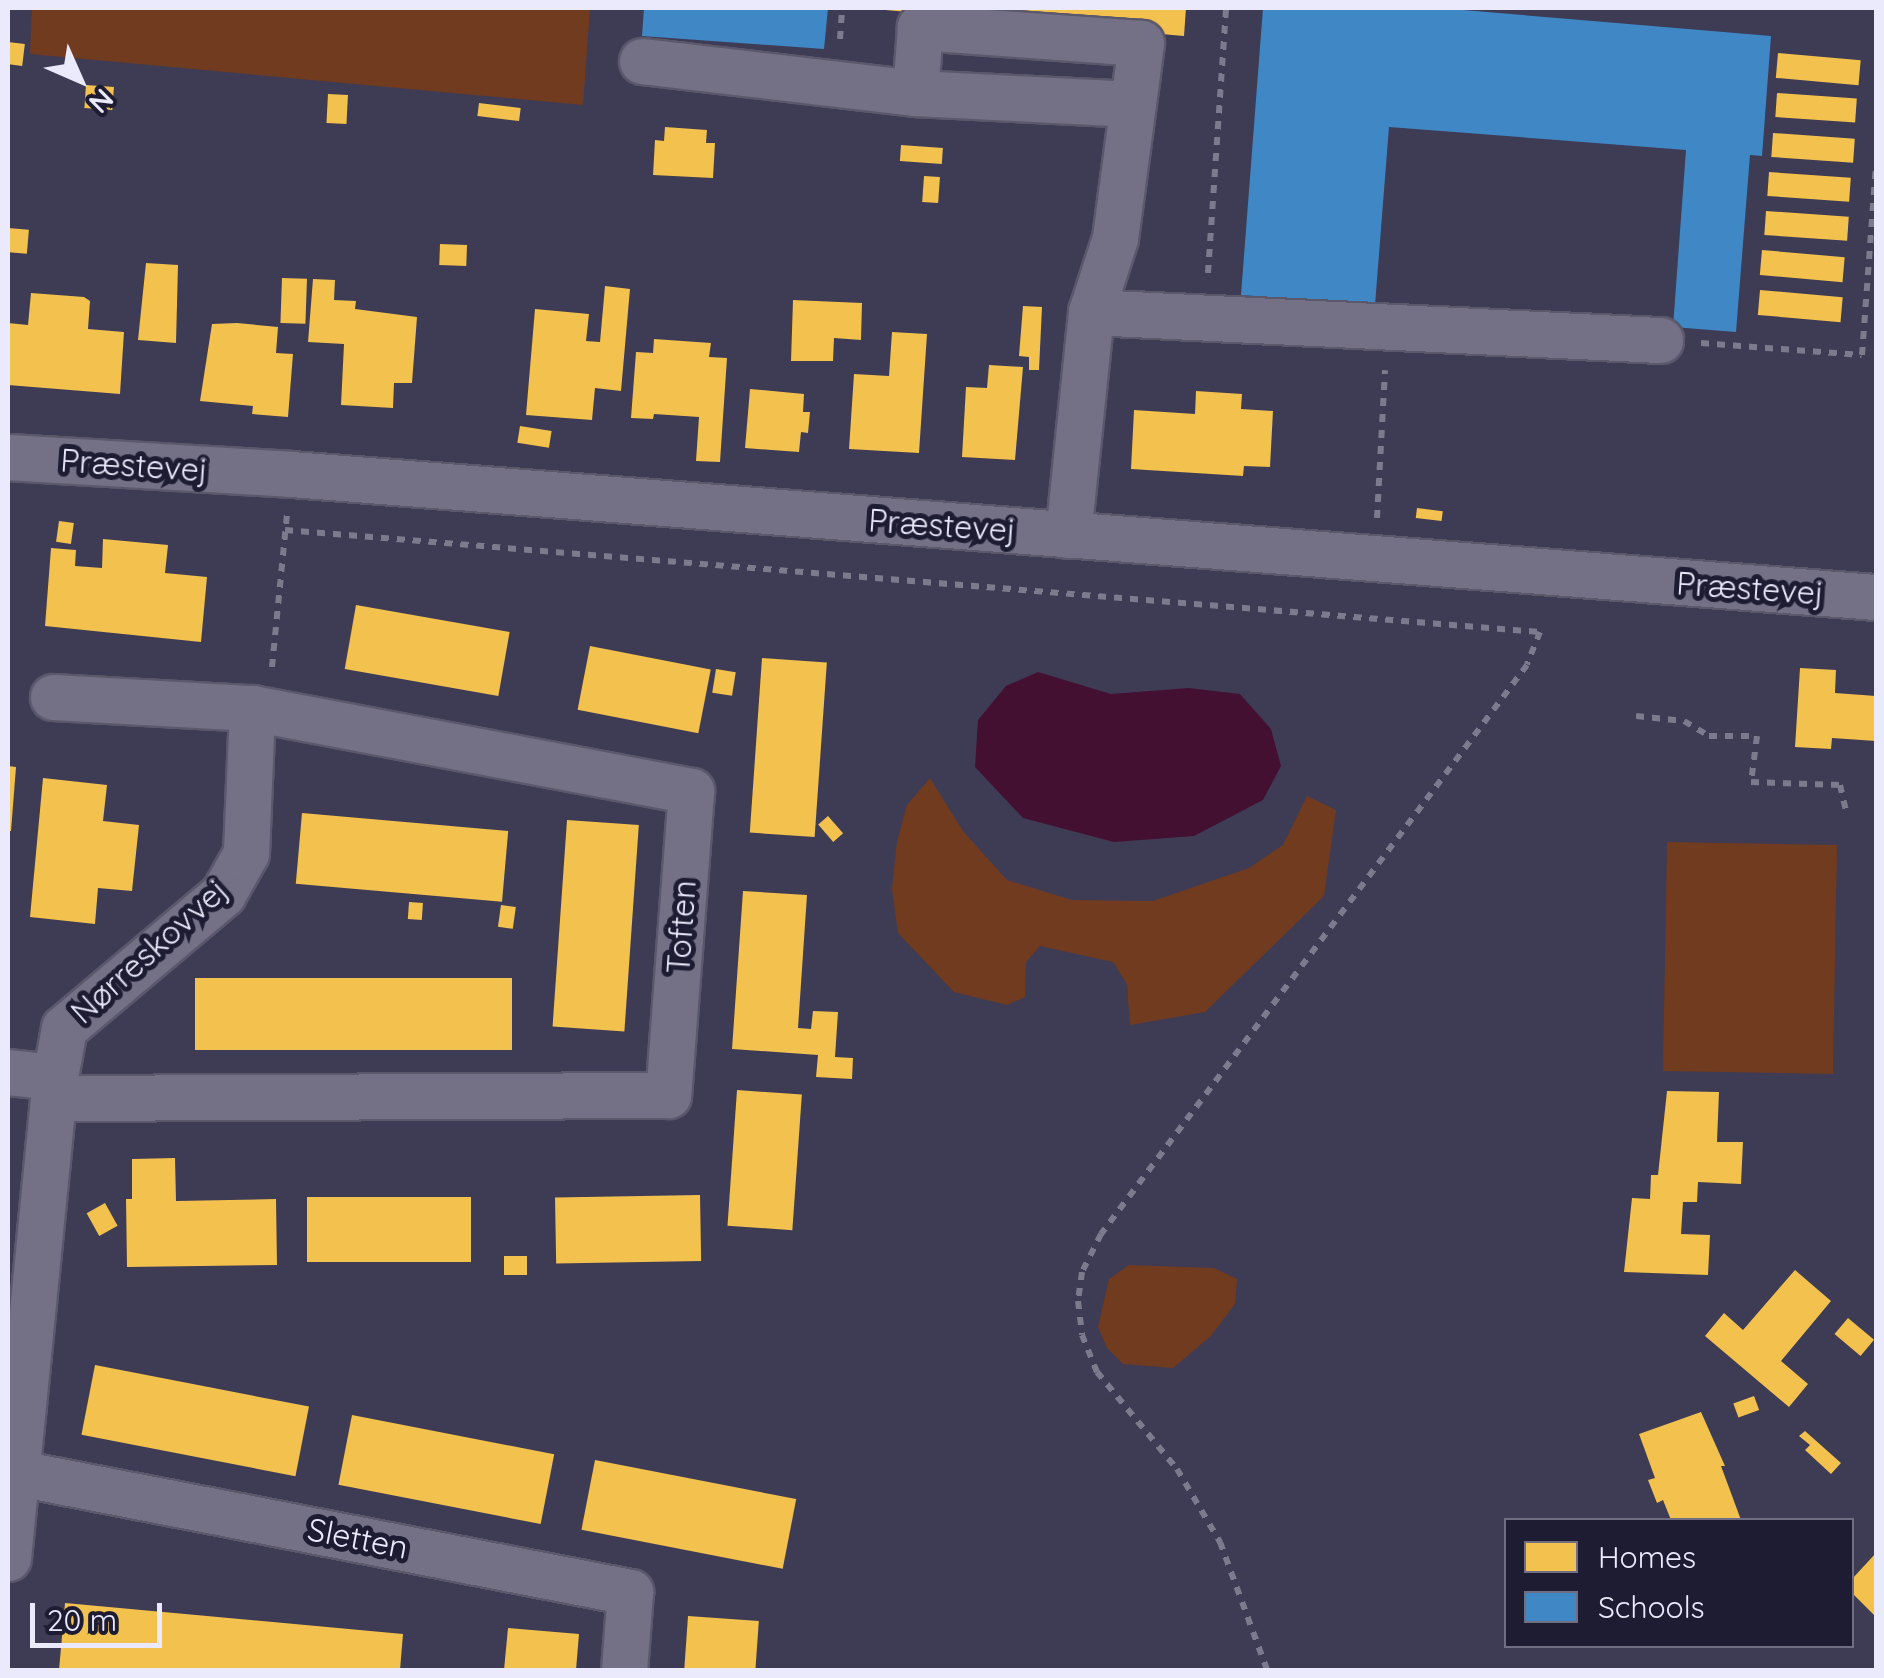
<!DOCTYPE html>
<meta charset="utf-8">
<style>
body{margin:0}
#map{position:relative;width:1884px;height:1678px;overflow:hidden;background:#3e3b55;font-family:Quicksand,sans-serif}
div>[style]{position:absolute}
.green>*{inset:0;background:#703b1f;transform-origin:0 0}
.water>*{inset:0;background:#441032}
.homes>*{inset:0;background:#f2c14e;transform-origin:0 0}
.schools>*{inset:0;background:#3f88c5}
.path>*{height:6px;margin-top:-3px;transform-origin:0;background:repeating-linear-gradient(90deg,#7c7a8d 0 8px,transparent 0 16px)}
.roads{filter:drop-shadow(2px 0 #5b586c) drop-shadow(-2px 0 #5b586c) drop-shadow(0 2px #5b586c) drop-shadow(0 -2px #5b586c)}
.minor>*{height:45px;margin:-22.5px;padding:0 22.5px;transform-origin:22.5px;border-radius:22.5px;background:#747187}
span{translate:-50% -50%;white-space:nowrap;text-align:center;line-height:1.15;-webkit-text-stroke:10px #1e1c32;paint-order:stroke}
.street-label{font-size:32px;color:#ebeafc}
.frame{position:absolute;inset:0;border:10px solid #ebeafc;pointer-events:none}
.legend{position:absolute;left:1504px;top:1518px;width:350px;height:130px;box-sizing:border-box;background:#1e1c32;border:2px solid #706e83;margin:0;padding:12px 18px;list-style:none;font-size:30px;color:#ebeafc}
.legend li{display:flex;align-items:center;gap:20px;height:50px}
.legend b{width:50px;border:2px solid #706e83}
.north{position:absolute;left:30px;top:30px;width:100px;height:100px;-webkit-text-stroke:8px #1e1c32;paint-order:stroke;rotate:135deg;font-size:28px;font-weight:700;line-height:40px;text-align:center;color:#ebeafc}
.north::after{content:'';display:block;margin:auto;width:35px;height:45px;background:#ebeafc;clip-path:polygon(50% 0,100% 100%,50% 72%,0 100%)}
.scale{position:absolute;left:30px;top:1603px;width:132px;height:45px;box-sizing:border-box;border:5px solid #ebeafc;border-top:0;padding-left:12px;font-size:30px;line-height:35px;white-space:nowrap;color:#ebeafc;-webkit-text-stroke:8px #1e1c32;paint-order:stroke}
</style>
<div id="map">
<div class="green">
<i style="clip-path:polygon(32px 8px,590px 8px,583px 105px,30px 54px)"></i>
<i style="clip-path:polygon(930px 778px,963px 831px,1007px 880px,1072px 900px,1153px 901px,1249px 868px,1283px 845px,1307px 796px,1336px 810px,1324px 896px,1205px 1012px,1130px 1025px,1127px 984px,1113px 962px,1040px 946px,1026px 962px,1025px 997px,1007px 1005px,954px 992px,898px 933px,892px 889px,897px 841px,907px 805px)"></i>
<i style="left:1667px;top:842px;width:170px;height:229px;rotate:1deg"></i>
<i style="clip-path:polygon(1129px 1265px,1214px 1268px,1237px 1279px,1235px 1304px,1211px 1336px,1173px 1368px,1123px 1364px,1107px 1348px,1098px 1327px,1109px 1279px)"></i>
</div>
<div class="water">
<i style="clip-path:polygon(1038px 672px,1111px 694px,1189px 688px,1240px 694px,1271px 729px,1281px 766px,1263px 800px,1194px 836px,1114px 842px,1023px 818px,975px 767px,978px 720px,1006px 686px)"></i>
</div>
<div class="homes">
<i style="clip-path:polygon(862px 8px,1186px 8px,1184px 36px)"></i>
<i style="left:8px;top:42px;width:17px;height:22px;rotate:7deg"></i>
<i style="left:1778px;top:53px;width:83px;height:25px;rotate:5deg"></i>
<i style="left:86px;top:85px;width:28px;height:23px;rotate:4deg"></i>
<i style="left:1777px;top:93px;width:80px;height:24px;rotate:4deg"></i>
<i style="left:328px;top:94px;width:20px;height:29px;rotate:3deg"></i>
<i style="left:479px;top:103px;width:42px;height:13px;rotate:7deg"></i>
<i style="clip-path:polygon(665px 127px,707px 130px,706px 143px,715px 143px,713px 178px,653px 175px,655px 140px,664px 141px)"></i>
<i style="left:1773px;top:133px;width:82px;height:24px;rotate:4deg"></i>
<i style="left:901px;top:145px;width:42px;height:16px;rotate:4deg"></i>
<i style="left:1769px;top:172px;width:82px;height:24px;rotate:4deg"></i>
<i style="left:924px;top:176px;width:16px;height:26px;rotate:4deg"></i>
<i style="left:1766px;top:211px;width:83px;height:24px;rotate:4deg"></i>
<i style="left:8px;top:228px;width:21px;height:24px;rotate:5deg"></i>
<i style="left:440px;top:244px;width:27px;height:21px;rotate:2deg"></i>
<i style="left:1762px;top:250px;width:83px;height:25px;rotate:5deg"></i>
<i style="clip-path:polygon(146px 263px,178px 265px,176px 343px,138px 340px)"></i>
<i style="left:282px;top:278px;width:25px;height:45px;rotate:2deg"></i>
<i style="clip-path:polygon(313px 279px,335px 280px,334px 300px,356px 301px,355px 309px,417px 317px,412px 383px,394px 383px,393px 408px,341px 405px,344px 344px,308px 342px)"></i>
<i style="clip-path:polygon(605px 286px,630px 289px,621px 391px,595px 388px,592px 420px,526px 415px,535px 309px,589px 314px,586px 341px,600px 342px)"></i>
<i style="left:1760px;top:290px;width:83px;height:25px;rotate:5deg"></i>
<i style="clip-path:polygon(31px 293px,84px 297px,90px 301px,88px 329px,124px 332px,120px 394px,8px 385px,8px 323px,28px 325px)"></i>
<i style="clip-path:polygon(793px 300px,862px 303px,861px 340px,834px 338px,833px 361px,791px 361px)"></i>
<i style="clip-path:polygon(1023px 306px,1042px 307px,1039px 370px,1029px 370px,1029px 357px,1019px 356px)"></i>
<i style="clip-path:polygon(237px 323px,278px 327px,276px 353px,293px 354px,288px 417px,252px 414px,253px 406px,200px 401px,212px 324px)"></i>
<i style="clip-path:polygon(892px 332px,927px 334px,919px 453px,849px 449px,854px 374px,889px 376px)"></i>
<i style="clip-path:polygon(654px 339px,711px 343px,709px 357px,727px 358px,720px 462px,696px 461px,699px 417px,654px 414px,653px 419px,631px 418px,636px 352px,653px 353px)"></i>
<i style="clip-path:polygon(989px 365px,1023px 367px,1015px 460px,962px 457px,966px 387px,987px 388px)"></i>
<i style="clip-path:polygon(750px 389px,804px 394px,803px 412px,810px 412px,808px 433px,801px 432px,799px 452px,745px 448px)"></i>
<i style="clip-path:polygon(1196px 391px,1242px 394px,1241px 409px,1273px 411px,1270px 467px,1244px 466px,1243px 476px,1131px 469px,1134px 410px,1195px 414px)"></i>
<i style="left:520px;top:426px;width:32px;height:17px;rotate:9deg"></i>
<i style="left:1417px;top:508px;width:26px;height:10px;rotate:7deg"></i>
<i style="left:59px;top:521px;width:15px;height:21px;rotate:8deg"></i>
<i style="clip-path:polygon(103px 539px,168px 545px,165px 573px,207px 577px,201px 642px,45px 626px,51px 548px,76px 550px,75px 566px,102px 568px)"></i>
<i style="left:356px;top:605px;width:156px;height:65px;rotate:10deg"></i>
<i style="left:590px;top:646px;width:123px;height:65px;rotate:11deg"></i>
<i style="left:762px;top:658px;width:65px;height:175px;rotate:4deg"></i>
<i style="clip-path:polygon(1800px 668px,1836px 670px,1835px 693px,1876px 696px,1876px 741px,1832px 738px,1831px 749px,1795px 747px)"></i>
<i style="left:716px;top:669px;width:20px;height:24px;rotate:9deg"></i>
<i style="clip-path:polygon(8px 766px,16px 767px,11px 831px,8px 831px)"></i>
<i style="clip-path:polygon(43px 778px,107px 785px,103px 821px,139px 825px,132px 891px,98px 888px,95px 924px,30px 917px)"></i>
<i style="left:302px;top:813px;width:207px;height:71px;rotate:5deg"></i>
<i style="left:828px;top:816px;width:23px;height:13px;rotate:49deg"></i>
<i style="left:567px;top:820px;width:72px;height:207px;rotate:4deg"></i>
<i style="clip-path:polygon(743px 891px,807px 895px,798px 1028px,811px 1029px,813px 1011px,838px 1012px,835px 1057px,853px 1058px,852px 1079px,816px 1077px,818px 1055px,732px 1049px)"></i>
<i style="left:409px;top:902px;width:14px;height:17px;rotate:4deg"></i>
<i style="left:501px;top:905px;width:15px;height:22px;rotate:8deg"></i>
<i style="left:512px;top:978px;width:72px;height:317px;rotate:90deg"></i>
<i style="left:737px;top:1090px;width:65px;height:136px;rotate:4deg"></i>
<i style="clip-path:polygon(1667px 1091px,1719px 1092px,1717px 1142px,1743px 1142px,1741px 1184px,1698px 1182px,1697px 1202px,1683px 1202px,1681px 1234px,1710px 1235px,1708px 1275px,1624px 1272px,1632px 1198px,1650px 1199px,1651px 1175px,1658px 1175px)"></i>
<i style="clip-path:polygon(175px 1158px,176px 1201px,276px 1199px,277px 1265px,127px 1267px,126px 1199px,132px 1199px,132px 1159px)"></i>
<i style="left:700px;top:1195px;width:66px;height:145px;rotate:89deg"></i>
<i style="left:471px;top:1197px;width:65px;height:164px;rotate:90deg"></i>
<i style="left:105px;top:1203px;width:26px;height:21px;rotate:61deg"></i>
<i style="left:504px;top:1256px;width:23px;height:19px"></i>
<i style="clip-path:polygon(1795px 1270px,1831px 1301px,1781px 1361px,1808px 1384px,1789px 1407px,1705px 1336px,1724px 1313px,1743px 1330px)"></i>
<i style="left:1848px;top:1318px;width:34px;height:21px;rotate:40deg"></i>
<i style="left:95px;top:1365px;width:218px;height:71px;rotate:11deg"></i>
<i style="left:1754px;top:1396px;width:15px;height:22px;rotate:70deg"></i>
<i style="clip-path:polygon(1701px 1412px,1725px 1466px,1721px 1466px,1741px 1520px,1671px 1520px,1663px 1500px,1657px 1503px,1648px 1480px,1655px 1478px,1639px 1434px)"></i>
<i style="left:352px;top:1415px;width:206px;height:71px;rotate:11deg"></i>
<i style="clip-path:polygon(1805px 1431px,1841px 1463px,1831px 1474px,1805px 1450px,1810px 1445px,1799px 1436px)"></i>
<i style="left:595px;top:1460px;width:205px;height:71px;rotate:11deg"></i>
<i style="clip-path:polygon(1876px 1553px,1876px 1617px,1852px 1593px,1852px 1579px)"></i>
<i style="clip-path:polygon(65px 1603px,403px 1634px,400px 1670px,59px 1670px)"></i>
<i style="left:688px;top:1616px;width:71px;height:54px;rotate:4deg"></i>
<i style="clip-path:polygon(508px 1628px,579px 1634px,576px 1670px,504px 1670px)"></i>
</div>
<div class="schools">
<i style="clip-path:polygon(644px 8px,828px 8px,824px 49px,642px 36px)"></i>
<i style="clip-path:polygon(1263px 8px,1439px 8px,1771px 36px,1762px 156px,1750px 155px,1736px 332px,1673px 327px,1686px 150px,1389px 127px,1375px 305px,1241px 295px)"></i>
</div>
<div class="path">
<i style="left:840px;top:39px;width:31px;rotate:-86deg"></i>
<i style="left:1208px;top:273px;width:266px;rotate:-86.1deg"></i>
<i style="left:1701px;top:343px;width:161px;rotate:4.3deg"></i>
<i style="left:1862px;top:355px;width:191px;rotate:-85.8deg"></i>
<i style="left:1377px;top:518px;width:148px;rotate:-86.9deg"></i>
<i style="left:285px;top:530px;width:1259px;rotate:4.65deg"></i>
<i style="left:1540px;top:632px;width:35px;rotate:112deg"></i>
<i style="left:1527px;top:665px;width:711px;rotate:126.82deg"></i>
<i style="left:1101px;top:1234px;width:42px;rotate:116.6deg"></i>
<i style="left:1082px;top:1272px;width:29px;rotate:98deg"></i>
<i style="left:1078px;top:1301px;width:34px;rotate:83deg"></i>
<i style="left:1082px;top:1335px;width:40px;rotate:68deg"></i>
<i style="left:1097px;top:1372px;width:126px;rotate:50.5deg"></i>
<i style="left:1177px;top:1469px;width:85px;rotate:59.5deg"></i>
<i style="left:1220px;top:1542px;width:136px;rotate:69.8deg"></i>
<i style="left:272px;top:667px;width:153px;rotate:-84.4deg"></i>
<i style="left:1636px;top:716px;width:48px;rotate:5.9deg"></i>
<i style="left:1684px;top:721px;width:29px;rotate:31deg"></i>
<i style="left:1709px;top:736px;width:48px"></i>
<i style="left:1757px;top:736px;width:46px;rotate:97.4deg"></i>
<i style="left:1751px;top:782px;width:89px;rotate:1.9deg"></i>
<i style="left:1840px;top:785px;width:28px;rotate:77deg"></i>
</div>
<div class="roads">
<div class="minor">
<i style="left:642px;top:61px;width:275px;rotate:6.7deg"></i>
<i style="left:1091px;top:312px;width:570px;rotate:2.82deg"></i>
<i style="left:8px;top:457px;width:284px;rotate:3.4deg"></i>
<i style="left:291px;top:474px;width:1590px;rotate:4.44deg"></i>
<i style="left:1068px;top:535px;width:224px;rotate:-84.1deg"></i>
<i style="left:1091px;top:312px;width:78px;rotate:-72deg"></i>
<i style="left:1115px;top:238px;width:197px;rotate:-82.4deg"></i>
<i style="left:1141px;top:43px;width:222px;rotate:-175.9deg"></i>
<i style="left:920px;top:27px;width:66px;rotate:94.3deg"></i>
<i style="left:915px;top:93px;width:218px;rotate:2.9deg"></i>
<i style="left:53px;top:697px;width:199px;rotate:3.2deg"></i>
<i style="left:252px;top:708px;width:447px;rotate:10.7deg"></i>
<i style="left:691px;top:791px;width:305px;rotate:94.3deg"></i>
<i style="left:668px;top:1095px;width:614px;rotate:179.72deg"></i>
<i style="left:8px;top:1072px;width:47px;rotate:6.1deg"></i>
<i style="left:8px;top:1471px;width:634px;rotate:11.01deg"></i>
<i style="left:630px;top:1592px;width:78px;rotate:94.4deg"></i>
<i style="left:8px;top:1558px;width:483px;rotate:-84.4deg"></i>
<i style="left:55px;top:1077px;width:50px;rotate:-79.6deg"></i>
<i style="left:64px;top:1028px;width:208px;rotate:-40.1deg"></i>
<i style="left:223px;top:894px;width:47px;rotate:-60.7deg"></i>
<i style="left:246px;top:853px;width:145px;rotate:-87.6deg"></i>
</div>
</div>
<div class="street-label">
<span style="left:134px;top:465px;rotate:4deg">Præstevej</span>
<span style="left:942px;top:525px;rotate:4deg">Præstevej</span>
<span style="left:1750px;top:588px;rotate:4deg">Præstevej</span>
<span style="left:681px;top:927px;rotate:-86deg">Toften</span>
<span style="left:149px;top:951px;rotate:-42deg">Nørreskovvej</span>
<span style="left:358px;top:1538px;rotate:11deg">Sletten</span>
</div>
<div class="frame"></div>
<ul class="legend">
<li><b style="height:28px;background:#f2c14e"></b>Homes</li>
<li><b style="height:28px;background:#3f88c5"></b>Schools</li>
</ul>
<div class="north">N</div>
<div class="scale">20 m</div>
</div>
